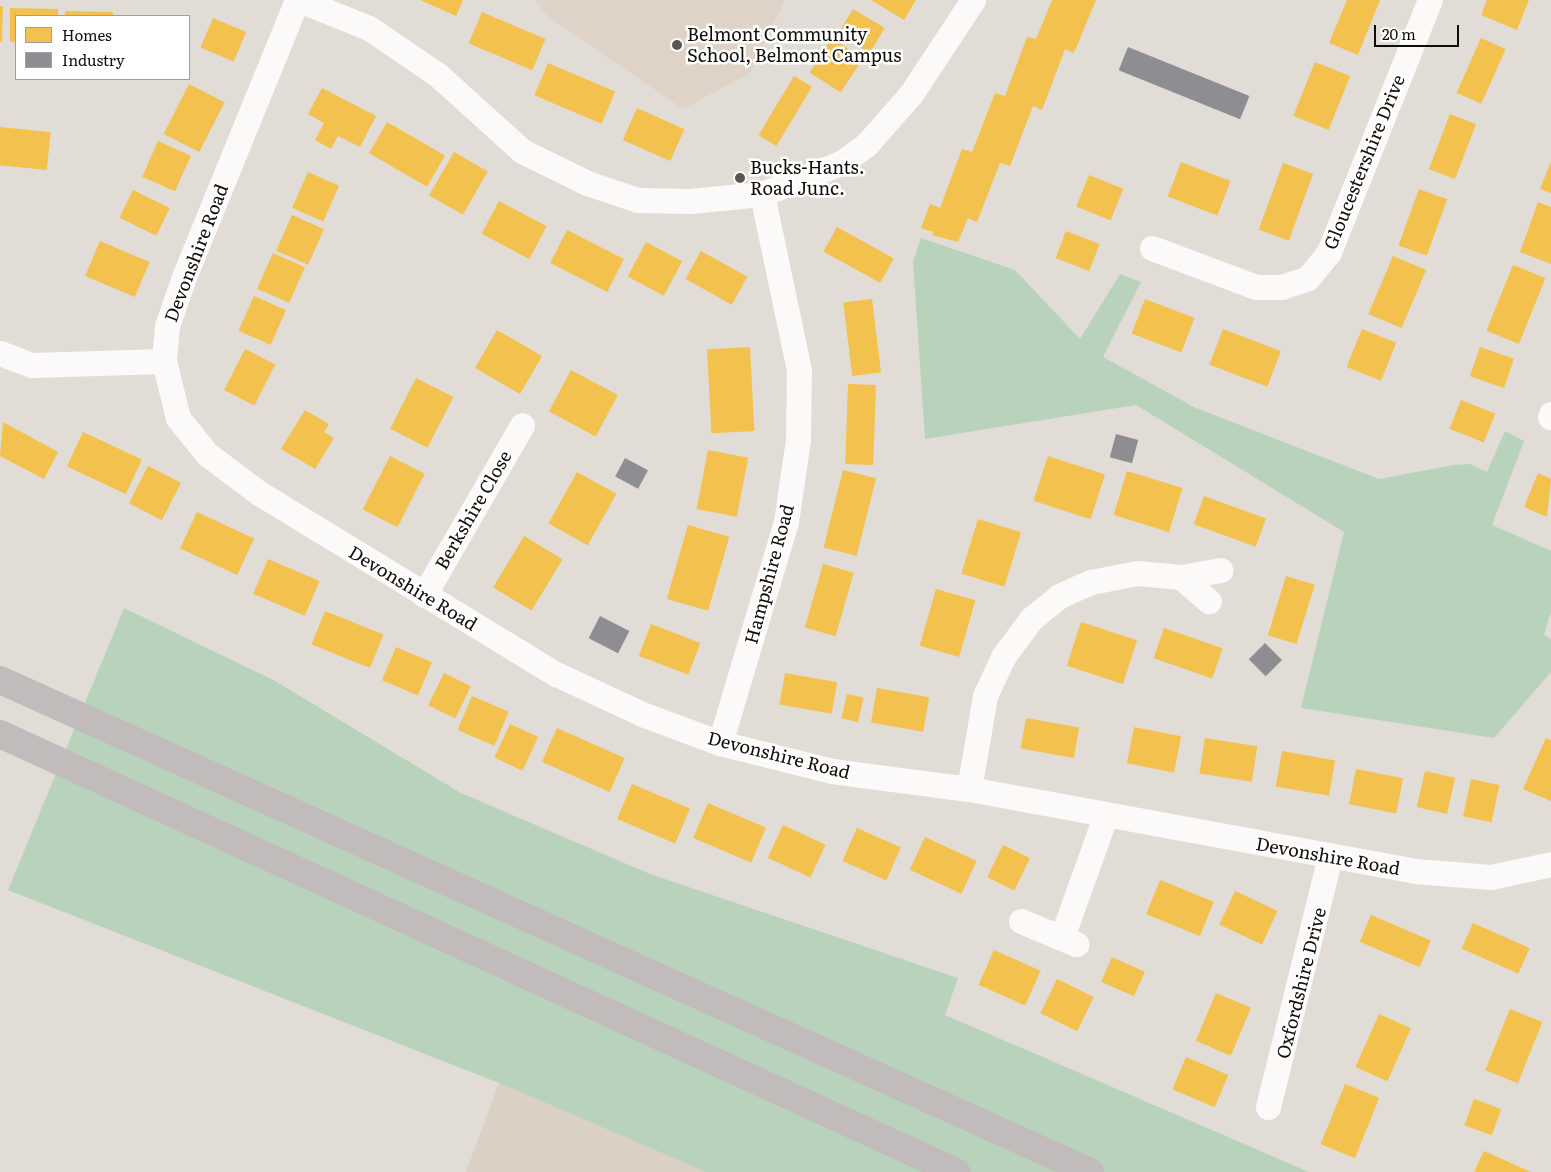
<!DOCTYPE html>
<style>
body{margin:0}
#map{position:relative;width:1551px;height:1172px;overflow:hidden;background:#e2dcd7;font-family:Literata,serif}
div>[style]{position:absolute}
.built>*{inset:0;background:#dad0c4}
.education>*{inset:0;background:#dfd2c7}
.green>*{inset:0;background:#b8d2bc}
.homes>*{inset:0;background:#f2c14e;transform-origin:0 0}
.industry>*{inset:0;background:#8d8d92;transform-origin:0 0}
.minor>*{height:25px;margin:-12.5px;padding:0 12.5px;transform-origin:12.5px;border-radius:12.5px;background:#fbfaf9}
.motorway>*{height:28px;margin:-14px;padding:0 14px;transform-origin:14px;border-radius:14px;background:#c2bbbb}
.dots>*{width:14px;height:14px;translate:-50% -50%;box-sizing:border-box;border:2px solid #fff;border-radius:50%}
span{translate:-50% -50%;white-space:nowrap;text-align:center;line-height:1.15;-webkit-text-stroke:5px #fff;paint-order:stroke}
.poi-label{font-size:18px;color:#100d09}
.left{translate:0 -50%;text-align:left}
.street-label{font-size:18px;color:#100d09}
.legend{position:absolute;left:15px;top:15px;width:175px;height:65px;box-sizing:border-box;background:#fff;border:1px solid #9f9e9d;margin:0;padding:6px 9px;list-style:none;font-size:15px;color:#100d09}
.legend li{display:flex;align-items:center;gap:10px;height:25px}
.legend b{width:25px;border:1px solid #9f9e9d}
.scale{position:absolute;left:1374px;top:25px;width:85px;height:22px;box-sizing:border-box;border:2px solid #100d09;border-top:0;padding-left:6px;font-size:15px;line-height:18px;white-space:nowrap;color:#100d09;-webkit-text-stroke:4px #fff;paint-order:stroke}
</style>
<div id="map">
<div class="built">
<i style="clip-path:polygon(499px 1083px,706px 1172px,466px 1172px)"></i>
</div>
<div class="education">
<i style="clip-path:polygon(534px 0,785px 0,750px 73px,683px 109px,549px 17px)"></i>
</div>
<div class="green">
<i style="clip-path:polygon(921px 238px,1015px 270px,1080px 339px,1120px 274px,1141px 282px,1103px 357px,1196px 408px,1379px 479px,1454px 465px,1470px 464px,1487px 472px,1505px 431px,1524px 441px,1492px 525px,1551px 551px,1551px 612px,1544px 635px,1551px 639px,1551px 672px,1494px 738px,1301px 708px,1344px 532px,1136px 405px,925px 439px,913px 262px)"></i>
<i style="clip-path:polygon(124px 608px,275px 681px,461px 793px,650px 874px,958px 978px,945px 1015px,1309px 1172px,706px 1172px,499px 1083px,8px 890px)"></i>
</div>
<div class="homes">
<i style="clip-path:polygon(420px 0,463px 0,456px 16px)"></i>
<i style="clip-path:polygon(871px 0,916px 0,904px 20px)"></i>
<i style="clip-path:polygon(1052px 0,1096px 0,1074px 53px,1065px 49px,1042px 110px,1033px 106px,1010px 166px,1000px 163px,977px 222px,968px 218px,958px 242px,932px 235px,933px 232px,921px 228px,930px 204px,940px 208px,962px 149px,972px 152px,995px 93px,1005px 96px,1027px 37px,1036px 39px)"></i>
<i style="clip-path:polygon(1347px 0,1380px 0,1358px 55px,1329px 43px)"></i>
<i style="clip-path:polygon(1487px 0,1529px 0,1517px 30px,1481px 15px)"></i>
<i style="clip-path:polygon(0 6px,3px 6px,2px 42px,0 42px)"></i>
<i style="clip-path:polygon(10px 8px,58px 9px,58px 16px,16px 16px,16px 42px,10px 42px)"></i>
<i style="left:853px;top:9px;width:37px;height:29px;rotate:31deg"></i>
<i style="clip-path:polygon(65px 11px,113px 12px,113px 16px,65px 16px)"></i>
<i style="left:482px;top:12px;width:69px;height:34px;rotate:23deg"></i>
<i style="left:213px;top:18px;width:36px;height:32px;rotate:23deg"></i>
<i style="left:832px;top:38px;width:37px;height:41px;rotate:33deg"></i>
<i style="left:1481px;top:38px;width:27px;height:60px;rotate:24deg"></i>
<i style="left:1315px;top:62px;width:38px;height:58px;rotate:22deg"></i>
<i style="left:548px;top:63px;width:73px;height:35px;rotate:23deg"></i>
<i style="left:794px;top:76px;width:21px;height:69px;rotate:31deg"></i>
<i style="left:189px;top:84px;width:40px;height:56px;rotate:27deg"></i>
<i style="clip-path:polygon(322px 88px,376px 116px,360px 147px,338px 136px,331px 149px,315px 140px,324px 123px,308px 114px)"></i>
<i style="left:637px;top:108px;width:52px;height:35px;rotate:24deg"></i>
<i style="left:1450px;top:114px;width:28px;height:59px;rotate:21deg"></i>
<i style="left:387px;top:122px;width:67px;height:36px;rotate:30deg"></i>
<i style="left:0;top:127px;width:51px;height:38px;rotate:6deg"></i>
<i style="left:158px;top:141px;width:36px;height:39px;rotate:24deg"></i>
<i style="left:454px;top:152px;width:39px;height:50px;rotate:30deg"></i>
<i style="clip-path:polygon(1551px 161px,1551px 193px,1540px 189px)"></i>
<i style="left:1181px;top:162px;width:53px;height:37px;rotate:21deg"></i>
<i style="left:1283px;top:163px;width:32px;height:71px;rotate:20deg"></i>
<i style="left:308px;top:172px;width:34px;height:39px;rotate:24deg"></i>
<i style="left:1089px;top:175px;width:37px;height:34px;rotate:22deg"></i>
<i style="left:1419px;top:189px;width:30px;height:60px;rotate:20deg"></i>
<i style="left:133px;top:190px;width:41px;height:31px;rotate:26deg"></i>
<i style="left:499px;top:201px;width:54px;height:37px;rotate:28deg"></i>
<i style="clip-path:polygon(1538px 202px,1551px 207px,1551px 264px,1520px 252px)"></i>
<i style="left:292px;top:215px;width:35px;height:39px;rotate:24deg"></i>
<i style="left:837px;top:227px;width:65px;height:28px;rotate:29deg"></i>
<i style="left:567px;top:230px;width:64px;height:37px;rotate:27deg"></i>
<i style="left:1066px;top:231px;width:36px;height:29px;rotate:21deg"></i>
<i style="left:100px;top:241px;width:54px;height:38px;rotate:23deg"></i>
<i style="left:646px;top:242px;width:41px;height:39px;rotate:28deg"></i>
<i style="left:701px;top:251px;width:53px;height:32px;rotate:29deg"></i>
<i style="left:273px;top:253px;width:35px;height:39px;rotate:24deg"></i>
<i style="left:1393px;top:256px;width:36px;height:63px;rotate:23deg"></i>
<i style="left:1513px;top:265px;width:35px;height:71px;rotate:22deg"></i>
<i style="left:254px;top:296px;width:35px;height:38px;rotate:24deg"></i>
<i style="left:872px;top:299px;width:74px;height:29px;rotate:83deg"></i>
<i style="left:1145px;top:299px;width:53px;height:37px;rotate:21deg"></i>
<i style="left:1223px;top:329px;width:62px;height:38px;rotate:21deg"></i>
<i style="left:1362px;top:329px;width:37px;height:41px;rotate:22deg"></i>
<i style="left:497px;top:330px;width:52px;height:44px;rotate:30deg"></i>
<i style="left:750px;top:347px;width:84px;height:43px;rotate:87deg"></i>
<i style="left:1480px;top:347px;width:36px;height:31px;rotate:19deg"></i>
<i style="left:245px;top:349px;width:34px;height:46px;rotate:27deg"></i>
<i style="left:571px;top:370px;width:53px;height:47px;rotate:28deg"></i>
<i style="left:416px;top:378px;width:42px;height:57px;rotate:27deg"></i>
<i style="left:848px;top:384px;width:28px;height:80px;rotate:2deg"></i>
<i style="left:1461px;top:400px;width:37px;height:31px;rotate:22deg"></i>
<i style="clip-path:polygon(305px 410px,329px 424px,324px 432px,334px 438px,315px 469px,281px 449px)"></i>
<i style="clip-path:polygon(3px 422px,58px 452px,44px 479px,0 456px)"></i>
<i style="left:83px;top:432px;width:65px;height:38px;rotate:25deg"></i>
<i style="left:708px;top:450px;width:41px;height:60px;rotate:11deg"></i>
<i style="left:390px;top:456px;width:39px;height:60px;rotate:27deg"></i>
<i style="left:1048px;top:456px;width:60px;height:47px;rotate:18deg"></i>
<i style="left:148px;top:466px;width:37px;height:42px;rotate:27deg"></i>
<i style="left:843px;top:470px;width:34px;height:80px;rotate:14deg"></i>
<i style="left:1127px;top:471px;width:58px;height:46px;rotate:17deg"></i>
<i style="left:577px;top:472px;width:45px;height:59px;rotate:29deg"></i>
<i style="clip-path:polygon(1538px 473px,1551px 479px,1547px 517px,1524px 507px)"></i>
<i style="left:1204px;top:496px;width:66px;height:30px;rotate:20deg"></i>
<i style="left:197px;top:512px;width:63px;height:40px;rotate:25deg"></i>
<i style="left:978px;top:519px;width:45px;height:57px;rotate:17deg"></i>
<i style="left:688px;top:525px;width:43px;height:77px;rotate:16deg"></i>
<i style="left:524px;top:536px;width:45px;height:60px;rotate:31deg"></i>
<i style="left:268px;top:559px;width:56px;height:38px;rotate:23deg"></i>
<i style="left:823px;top:564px;width:32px;height:66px;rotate:16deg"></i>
<i style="left:1286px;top:576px;width:30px;height:62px;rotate:17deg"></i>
<i style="left:936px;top:589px;width:41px;height:59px;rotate:16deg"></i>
<i style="left:325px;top:611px;width:63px;height:36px;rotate:22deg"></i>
<i style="left:1081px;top:622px;width:59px;height:46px;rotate:18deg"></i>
<i style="left:651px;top:624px;width:53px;height:34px;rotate:21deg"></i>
<i style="left:1164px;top:628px;width:62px;height:32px;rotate:19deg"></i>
<i style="left:396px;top:647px;width:39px;height:36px;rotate:23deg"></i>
<i style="left:444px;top:673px;width:30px;height:36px;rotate:26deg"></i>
<i style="left:785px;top:673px;width:53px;height:32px;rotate:10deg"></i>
<i style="left:877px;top:688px;width:53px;height:35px;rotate:10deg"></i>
<i style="left:847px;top:694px;width:17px;height:25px;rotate:13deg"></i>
<i style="left:472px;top:696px;width:40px;height:37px;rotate:23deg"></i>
<i style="left:1026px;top:718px;width:54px;height:31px;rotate:10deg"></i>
<i style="left:510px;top:724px;width:31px;height:37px;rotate:25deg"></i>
<i style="left:1134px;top:727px;width:48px;height:37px;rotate:11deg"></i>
<i style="left:557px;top:728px;width:74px;height:37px;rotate:24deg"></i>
<i style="left:1205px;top:738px;width:53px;height:36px;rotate:9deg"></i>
<i style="clip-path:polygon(1546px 738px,1551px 740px,1551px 801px,1523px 789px)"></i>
<i style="left:1282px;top:751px;width:54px;height:36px;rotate:10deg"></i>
<i style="left:1356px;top:769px;width:48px;height:36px;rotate:11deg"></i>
<i style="left:1425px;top:771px;width:31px;height:37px;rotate:13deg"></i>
<i style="left:1471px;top:779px;width:29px;height:38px;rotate:12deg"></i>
<i style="left:632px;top:784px;width:63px;height:38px;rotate:23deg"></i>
<i style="left:708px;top:803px;width:63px;height:38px;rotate:23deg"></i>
<i style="left:783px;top:825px;width:47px;height:36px;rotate:25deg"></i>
<i style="left:857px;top:828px;width:48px;height:36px;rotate:24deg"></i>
<i style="left:925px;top:837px;width:57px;height:36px;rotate:25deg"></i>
<i style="left:1003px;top:845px;width:30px;height:36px;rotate:26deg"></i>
<i style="left:1160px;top:880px;width:58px;height:37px;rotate:22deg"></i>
<i style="left:1235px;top:891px;width:47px;height:37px;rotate:25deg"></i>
<i style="left:1371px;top:915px;width:65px;height:29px;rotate:23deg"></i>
<i style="left:1473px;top:923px;width:62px;height:28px;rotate:24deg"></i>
<i style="left:994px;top:950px;width:51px;height:38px;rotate:24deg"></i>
<i style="left:1112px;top:957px;width:36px;height:27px;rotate:24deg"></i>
<i style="left:1057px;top:979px;width:41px;height:38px;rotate:26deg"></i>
<i style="left:1216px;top:993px;width:38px;height:52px;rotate:23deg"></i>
<i style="left:1510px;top:1009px;width:35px;height:66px;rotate:22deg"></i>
<i style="left:1379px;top:1014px;width:35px;height:58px;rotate:24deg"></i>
<i style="left:1186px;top:1057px;width:46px;height:35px;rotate:23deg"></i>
<i style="left:1345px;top:1084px;width:37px;height:65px;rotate:22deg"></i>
<i style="left:1474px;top:1099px;width:29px;height:28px;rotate:20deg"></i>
<i style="clip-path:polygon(1484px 1151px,1531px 1172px,1474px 1172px)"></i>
</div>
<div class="industry">
<i style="left:1128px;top:47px;width:131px;height:25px;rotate:22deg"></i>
<i style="left:1116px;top:434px;width:23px;height:24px;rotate:15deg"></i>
<i style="left:625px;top:458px;width:26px;height:21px;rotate:28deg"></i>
<i style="left:600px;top:616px;width:33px;height:25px;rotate:27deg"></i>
<i style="left:1265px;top:643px;width:24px;height:23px;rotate:45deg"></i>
</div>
<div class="minor">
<i style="left:297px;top:0;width:299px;rotate:112.2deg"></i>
<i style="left:184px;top:277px;width:52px;rotate:109.1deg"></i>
<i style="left:167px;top:326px;width:35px;rotate:95deg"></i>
<i style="left:164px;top:361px;width:59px;rotate:76.2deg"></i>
<i style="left:178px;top:418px;width:46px;rotate:51.1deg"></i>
<i style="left:207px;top:454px;width:65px;rotate:36.9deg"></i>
<i style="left:259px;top:493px;width:348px;rotate:31.4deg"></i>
<i style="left:556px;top:674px;width:95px;rotate:24.9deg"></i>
<i style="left:642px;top:714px;width:83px;rotate:20.4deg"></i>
<i style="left:720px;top:743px;width:115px;rotate:14deg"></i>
<i style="left:832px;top:771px;width:138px;rotate:7.5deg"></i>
<i style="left:969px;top:789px;width:453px;rotate:10.4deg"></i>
<i style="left:1415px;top:871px;width:76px;rotate:4.5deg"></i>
<i style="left:1491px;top:877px;width:61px;rotate:-12.2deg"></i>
<i style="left:299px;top:0;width:75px;rotate:21.8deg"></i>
<i style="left:369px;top:28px;width:83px;rotate:34.3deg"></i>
<i style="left:438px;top:75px;width:113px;rotate:42.1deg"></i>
<i style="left:522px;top:151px;width:72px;rotate:26.2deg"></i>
<i style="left:587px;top:183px;width:54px;rotate:18.4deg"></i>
<i style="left:638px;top:200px;width:52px;rotate:1.1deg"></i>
<i style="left:690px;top:201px;width:72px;rotate:-5.6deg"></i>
<i style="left:762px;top:194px;width:85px;rotate:-21.4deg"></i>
<i style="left:841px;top:163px;width:31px;rotate:-36deg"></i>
<i style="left:866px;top:145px;width:68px;rotate:-48.6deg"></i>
<i style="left:911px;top:94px;width:113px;rotate:-56.6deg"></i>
<i style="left:1152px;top:248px;width:111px;rotate:20.6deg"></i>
<i style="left:1256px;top:287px;width:25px"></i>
<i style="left:1281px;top:287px;width:28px;rotate:-18deg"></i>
<i style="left:1308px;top:278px;width:33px;rotate:-51deg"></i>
<i style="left:1329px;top:252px;width:271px;rotate:-68.2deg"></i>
<i style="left:0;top:353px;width:34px;rotate:21deg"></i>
<i style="left:32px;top:365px;width:132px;rotate:-1.7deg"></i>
<i style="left:1550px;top:417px;width:3px;rotate:-72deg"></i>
<i style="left:1181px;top:577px;width:37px;rotate:41deg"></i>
<i style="left:424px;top:595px;width:196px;rotate:-60deg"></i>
<i style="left:720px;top:743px;width:231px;rotate:-73.4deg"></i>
<i style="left:786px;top:522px;width:83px;rotate:-81.7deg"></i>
<i style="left:798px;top:440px;width:70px;rotate:-89.2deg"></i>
<i style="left:799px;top:370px;width:180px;rotate:-101.9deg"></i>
<i style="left:969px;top:789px;width:94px;rotate:-80.2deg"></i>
<i style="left:985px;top:696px;width:43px;rotate:-65.2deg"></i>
<i style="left:1003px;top:657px;width:47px;rotate:-53.6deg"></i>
<i style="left:1031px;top:619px;width:36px;rotate:-39deg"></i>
<i style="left:1059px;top:596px;width:35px;rotate:-24deg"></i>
<i style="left:1091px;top:582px;width:47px;rotate:-11.1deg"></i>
<i style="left:1137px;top:573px;width:44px;rotate:5.2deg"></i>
<i style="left:1181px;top:577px;width:40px;rotate:-10deg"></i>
<i style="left:1021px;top:921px;width:60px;rotate:22.7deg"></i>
<i style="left:1062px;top:937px;width:127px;rotate:-70.3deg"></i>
<i style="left:1268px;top:1107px;width:258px;rotate:-76.1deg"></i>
</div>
<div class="motorway">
<i style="left:0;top:680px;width:1196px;rotate:24.29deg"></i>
<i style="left:0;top:734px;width:1052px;rotate:24.62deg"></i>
</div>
<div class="dots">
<i style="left:677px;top:45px;background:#5a5551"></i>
<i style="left:740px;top:178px;background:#5a5551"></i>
</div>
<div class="poi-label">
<span class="left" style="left:687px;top:45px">Belmont Community<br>School, Belmont Campus</span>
<span class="left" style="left:750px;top:178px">Bucks-Hants.<br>Road Junc.</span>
</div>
<div class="street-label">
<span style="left:1364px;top:162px;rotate:-68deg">Gloucestershire Drive</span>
<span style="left:196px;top:253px;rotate:-69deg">Devonshire Road</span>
<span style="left:473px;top:510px;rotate:-60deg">Berkshire Close</span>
<span style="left:769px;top:574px;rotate:-75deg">Hampshire Road</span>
<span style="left:413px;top:588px;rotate:31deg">Devonshire Road</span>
<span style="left:779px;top:755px;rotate:14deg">Devonshire Road</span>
<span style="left:1328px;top:856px;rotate:10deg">Devonshire Road</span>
<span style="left:1301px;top:983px;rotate:-76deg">Oxfordshire Drive</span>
</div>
<ul class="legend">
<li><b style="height:14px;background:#f2c14e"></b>Homes</li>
<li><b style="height:14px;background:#8d8d92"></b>Industry</li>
</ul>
<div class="scale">20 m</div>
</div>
